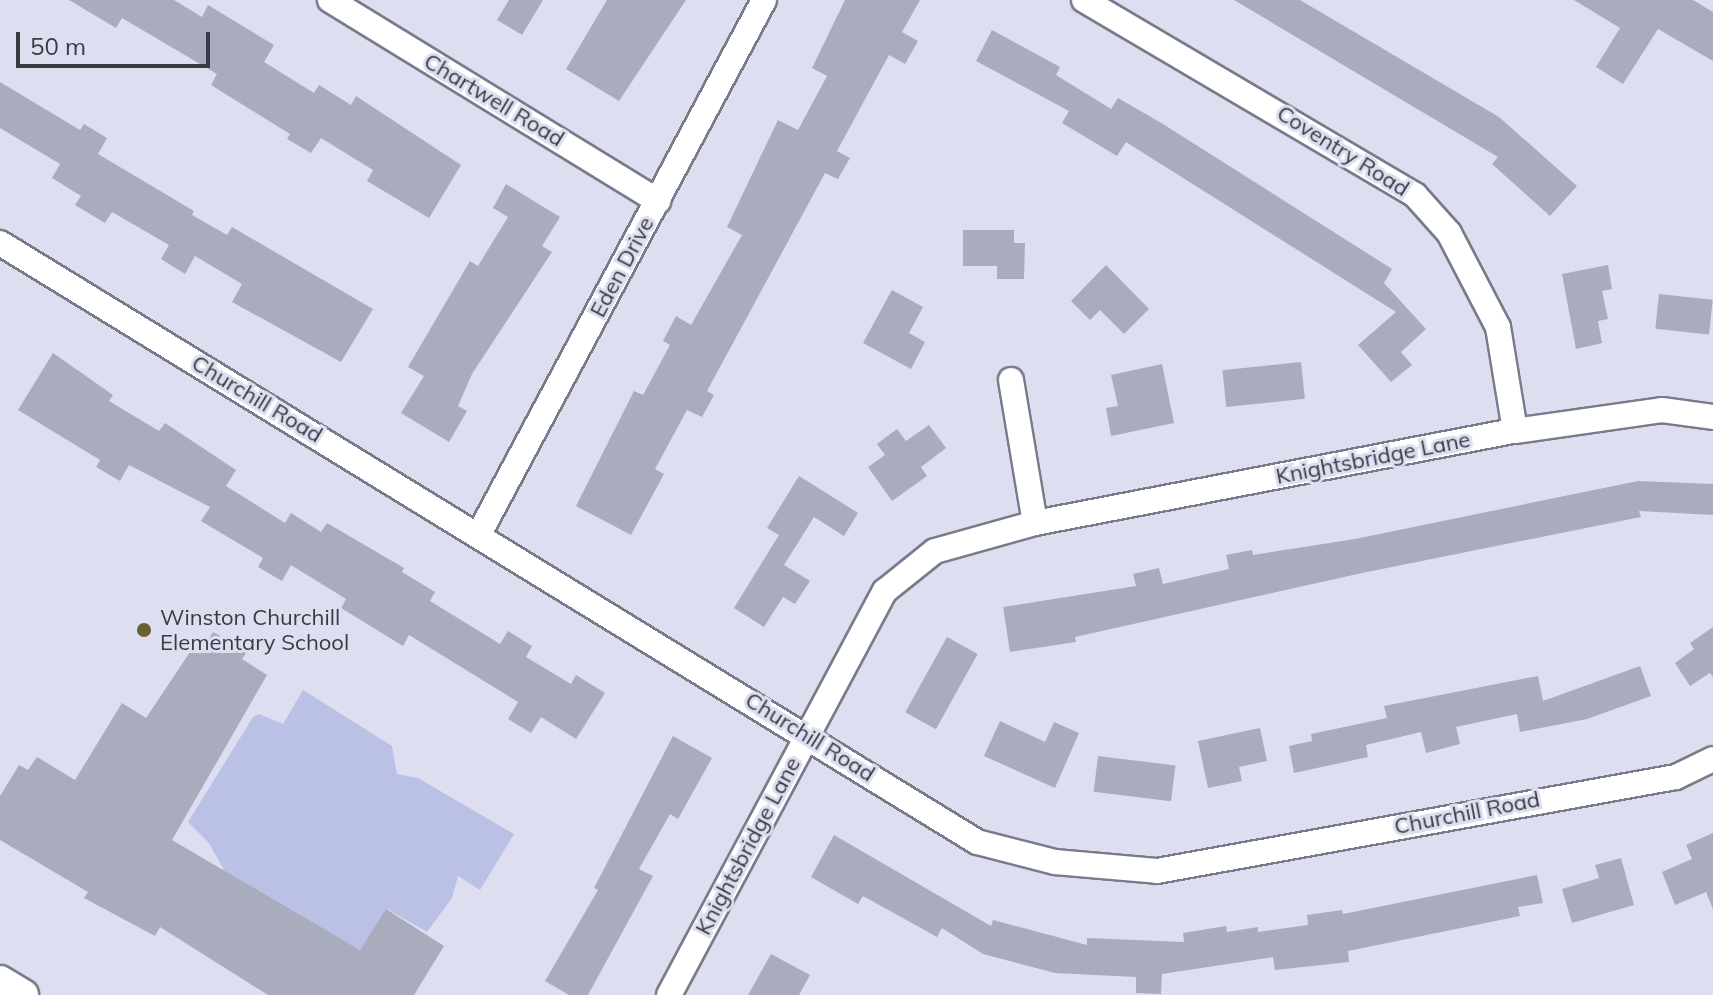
<!DOCTYPE html>
<style>
body{margin:0}
#map{position:relative;width:1713px;height:995px;overflow:hidden;background:#dddff1;font-family:Mulish,sans-serif}
div>[style]{position:absolute}
.green>*{inset:0;background:#bbc0e5}
.building>*{inset:0;background:#a9acbd;transform-origin:0 0}
.roads{filter:drop-shadow(2px 0 #787b8a) drop-shadow(-2px 0 #787b8a) drop-shadow(0 2px #787b8a) drop-shadow(0 -2px #787b8a)}
.minor>*{height:24px;margin:-12px;padding:0 12px;transform-origin:12px;border-radius:12px;background:#fff}
.tertiary>*{height:30px;margin:-15px;padding:0 15px;transform-origin:15px;border-radius:15px;background:#fff}
.dots>*{width:22px;height:22px;translate:-50% -50%;box-sizing:border-box;border:4px solid #dddff1;border-radius:50%}
span{translate:-50% -50%;white-space:nowrap;text-align:center;line-height:1.15;-webkit-text-stroke:6px #dddff1;paint-order:stroke}
.street-label{font-size:22px;color:#3a3b42}
.poi-label{font-size:22px;color:#3a3b42}
.left{translate:0 -50%;text-align:left}
.scale{position:absolute;left:16px;top:32px;width:194px;height:36px;box-sizing:border-box;border:4px solid #3a3b42;border-top:0;padding-left:10px;font-size:24px;line-height:28px;white-space:nowrap;color:#3a3b42;-webkit-text-stroke:6px #dddff1;paint-order:stroke}
</style>
<div id="map">
<div class="green">
<i style="clip-path:polygon(303px 690px,392px 746px,397px 774px,418px 778px,514px 834px,480px 890px,458px 876px,452px 898px,427px 932px,387px 909px,360px 950px,226px 874px,209px 843px,188px 822px,253px 717px,259px 714px,283px 724px)"></i>
</div>
<div class="building">
<i style="clip-path:polygon(69px 0,174px 0,202px 17px,208px 5px,274px 45px,264px 62px,314px 93px,319px 85px,351px 105px,356px 96px,461px 165px,429px 218px,367px 181px,373px 170px,321px 138px,311px 153px,287px 139px,290px 134px,211px 85px,217px 74px,122px 18px,116px 28px)"></i>
<i style="clip-path:polygon(509px 0,543px 0,522px 35px,497px 20px)"></i>
<i style="clip-path:polygon(607px 0,686px 0,619px 101px,566px 69px)"></i>
<i style="clip-path:polygon(845px 0,920px 0,902px 32px,918px 41px,905px 64px,889px 55px,837px 151px,850px 158px,838px 179px,825px 173px,707px 391px,714px 395px,702px 417px,687px 410px,655px 469px,664px 474px,631px 535px,576px 506px,634px 391px,643px 395px,670px 345px,663px 341px,676px 316px,691px 325px,742px 235px,727px 227px,778px 120px,798px 130px,827px 76px,812px 68px)"></i>
<i style="clip-path:polygon(1234px 0,1300px 0,1499px 117px,1577px 186px,1550px 216px,1492px 164px,1498px 157px)"></i>
<i style="clip-path:polygon(1574px 0,1693px 0,1713px 12px,1713px 61px,1658px 29px,1623px 84px,1596px 67px,1620px 28px)"></i>
<i style="clip-path:polygon(992px 30px,1060px 67px,1056px 75px,1111px 109px,1118px 98px,1163px 124px,1392px 269px,1384px 283px,1426px 329px,1401px 352px,1412px 365px,1391px 382px,1358px 345px,1396px 312px,1126px 142px,1117px 156px,1062px 123px,1069px 111px,976px 61px)"></i>
<i style="clip-path:polygon(0 82px,80px 130px,84px 124px,107px 138px,98px 154px,194px 211px,192px 215px,227px 235px,232px 227px,373px 309px,341px 362px,232px 302px,242px 284px,195px 256px,185px 274px,161px 259px,169px 245px,112px 212px,105px 223px,75px 205px,81px 196px,52px 178px,60px 164px,0 128px)"></i>
<i style="clip-path:polygon(506px 184px,560px 217px,542px 246px,552px 252px,472px 374px,458px 406px,467px 411px,449px 442px,401px 413px,424px 376px,408px 367px,470px 261px,478px 266px,508px 217px,493px 208px)"></i>
<i style="clip-path:polygon(963px 230px,1014px 230px,1014px 243px,1025px 243px,1024px 279px,997px 279px,997px 266px,963px 266px)"></i>
<i style="clip-path:polygon(1106px 265px,1149px 309px,1124px 334px,1100px 310px,1090px 320px,1071px 301px)"></i>
<i style="clip-path:polygon(1608px 265px,1612px 289px,1602px 291px,1608px 319px,1598px 321px,1602px 343px,1576px 349px,1562px 274px)"></i>
<i style="clip-path:polygon(892px 290px,923px 307px,909px 333px,925px 342px,911px 369px,863px 343px)"></i>
<i style="left:1659px;top:294px;width:54px;height:35px;rotate:6deg"></i>
<i style="clip-path:polygon(53px 353px,113px 395px,109px 401px,159px 431px,165px 423px,236px 470px,226px 486px,285px 523px,291px 513px,321px 532px,327px 523px,404px 568px,402px 572px,435px 592px,430px 601px,500px 644px,508px 631px,532px 646px,526px 657px,571px 684px,576px 675px,605px 693px,576px 739px,541px 717px,531px 733px,508px 719px,518px 702px,409px 635px,403px 646px,341px 608px,346px 599px,291px 565px,282px 581px,258px 567px,263px 558px,201px 521px,210px 507px,129px 465px,120px 481px,96px 467px,100px 460px,18px 410px)"></i>
<i style="left:1301px;top:362px;width:37px;height:79px;rotate:84deg"></i>
<i style="clip-path:polygon(1162px 364px,1174px 423px,1111px 436px,1106px 408px,1118px 406px,1111px 375px)"></i>
<i style="clip-path:polygon(929px 425px,946px 448px,921px 467px,927px 476px,892px 501px,868px 467px,885px 455px,877px 444px,897px 429px,906px 441px)"></i>
<i style="clip-path:polygon(799px 476px,858px 513px,844px 536px,814px 517px,784px 565px,810px 581px,795px 604px,783px 597px,764px 627px,734px 608px,779px 535px,767px 528px)"></i>
<i style="clip-path:polygon(1638px 481px,1713px 484px,1713px 515px,1639px 511px,1641px 517px,1362px 573px,1075px 637px,1076px 642px,1010px 652px,1003px 607px,1136px 586px,1133px 574px,1159px 568px,1163px 584px,1229px 569px,1226px 555px,1252px 550px,1253px 555px,1355px 539px)"></i>
<i style="clip-path:polygon(1713px 627px,1713px 677px,1710px 673px,1690px 686px,1675px 663px,1694px 649px,1690px 643px)"></i>
<i style="clip-path:polygon(213px 632px,247px 651px,242px 659px,267px 675px,172px 840px,360px 950px,386px 909px,444px 946px,414px 995px,268px 995px,160px 927px,155px 936px,84px 898px,88px 892px,0 840px,0 796px,19px 765px,28px 770px,37px 757px,75px 780px,122px 703px,146px 718px,192px 649px,200px 654px)"></i>
<i style="left:947px;top:637px;width:35px;height:86px;rotate:29deg"></i>
<i style="clip-path:polygon(1640px 666px,1651px 696px,1587px 719px,1520px 732px,1517px 714px,1456px 727px,1460px 744px,1426px 753px,1421px 732px,1366px 745px,1368px 757px,1294px 773px,1289px 746px,1312px 741px,1311px 734px,1387px 718px,1384px 706px,1538px 676px,1543px 701px)"></i>
<i style="clip-path:polygon(1000px 721px,1045px 742px,1054px 722px,1079px 733px,1055px 788px,984px 756px)"></i>
<i style="clip-path:polygon(1260px 728px,1267px 761px,1239px 767px,1242px 781px,1208px 788px,1198px 741px)"></i>
<i style="clip-path:polygon(673px 736px,712px 758px,678px 819px,670px 814px,639px 869px,653px 876px,588px 995px,569px 995px,545px 981px,598px 890px,594px 888px)"></i>
<i style="left:1098px;top:756px;width:78px;height:36px;rotate:7deg"></i>
<i style="clip-path:polygon(1713px 833px,1713px 909px,1706px 892px,1675px 905px,1662px 872px,1692px 859px,1686px 845px)"></i>
<i style="clip-path:polygon(834px 835px,991px 926px,993px 920px,1087px 945px,1087px 938px,1184px 942px,1183px 933px,1226px 926px,1227px 932px,1258px 927px,1258px 932px,1308px 925px,1307px 915px,1342px 910px,1343px 914px,1537px 875px,1543px 903px,1518px 907px,1520px 916px,1348px 951px,1349px 962px,1275px 970px,1273px 957px,1162px 974px,1161px 994px,1136px 993px,1136px 977px,1055px 973px,983px 954px,942px 928px,937px 937px,863px 896px,858px 904px,811px 877px)"></i>
<i style="clip-path:polygon(1621px 858px,1634px 905px,1572px 923px,1562px 889px,1599px 878px,1595px 865px)"></i>
<i style="clip-path:polygon(771px 954px,810px 975px,799px 995px,748px 995px)"></i>
</div>
<div class="roads">
<div class="minor">
<i style="left:330px;top:0;width:385px;rotate:31.5deg"></i>
<i style="left:1084px;top:0;width:384px;rotate:30.5deg"></i>
<i style="left:1415px;top:195px;width:51px;rotate:48.2deg"></i>
<i style="left:1449px;top:233px;width:106px;rotate:62.5deg"></i>
<i style="left:1498px;top:327px;width:105px;rotate:80.7deg"></i>
<i style="left:0;top:243px;width:1146px;rotate:31.51deg"></i>
<i style="left:977px;top:842px;width:81px;rotate:14.4deg"></i>
<i style="left:1055px;top:862px;width:102px;rotate:5deg"></i>
<i style="left:1157px;top:871px;width:527px;rotate:-10.27deg"></i>
<i style="left:1676px;top:777px;width:41px;rotate:-25.9deg"></i>
<i style="left:1011px;top:380px;width:145px;rotate:80.5deg"></i>
<i style="left:479px;top:534px;width:605px;rotate:-61.91deg"></i>
<i style="left:669px;top:995px;width:458px;rotate:-61.9deg"></i>
<i style="left:885px;top:591px;width:64px;rotate:-38.7deg"></i>
<i style="left:935px;top:551px;width:104px;rotate:-15.6deg"></i>
<i style="left:1035px;top:523px;width:489px;rotate:-10.9deg"></i>
<i style="left:1515px;top:431px;width:148px;rotate:-8.1deg"></i>
<i style="left:1662px;top:410px;width:51px;rotate:7.8deg"></i>
</div>
<div class="tertiary">
<i style="left:0;top:981px;width:27px;rotate:31deg"></i>
</div>
</div>
<div class="dots">
<i style="left:144px;top:630px;background:#6b612e"></i>
</div>
<div class="street-label">
<span style="left:494px;top:100px;rotate:31deg">Chartwell Road</span>
<span style="left:1343px;top:151px;rotate:32deg">Coventry Road</span>
<span style="left:622px;top:267px;rotate:-62deg">Eden Drive</span>
<span style="left:257px;top:399px;rotate:31deg">Churchill Road</span>
<span style="left:1373px;top:458px;rotate:-11deg">Knightsbridge Lane</span>
<span style="left:810px;top:737px;rotate:32deg">Churchill Road</span>
<span style="left:1467px;top:813px;rotate:-11deg">Churchill Road</span>
<span style="left:748px;top:846px;rotate:-62deg">Knightsbridge Lane</span>
</div>
<div class="poi-label">
<span class="left" style="left:160px;top:630px">Winston Churchill<br>Elementary School</span>
</div>
<div class="scale">50 m</div>
</div>
